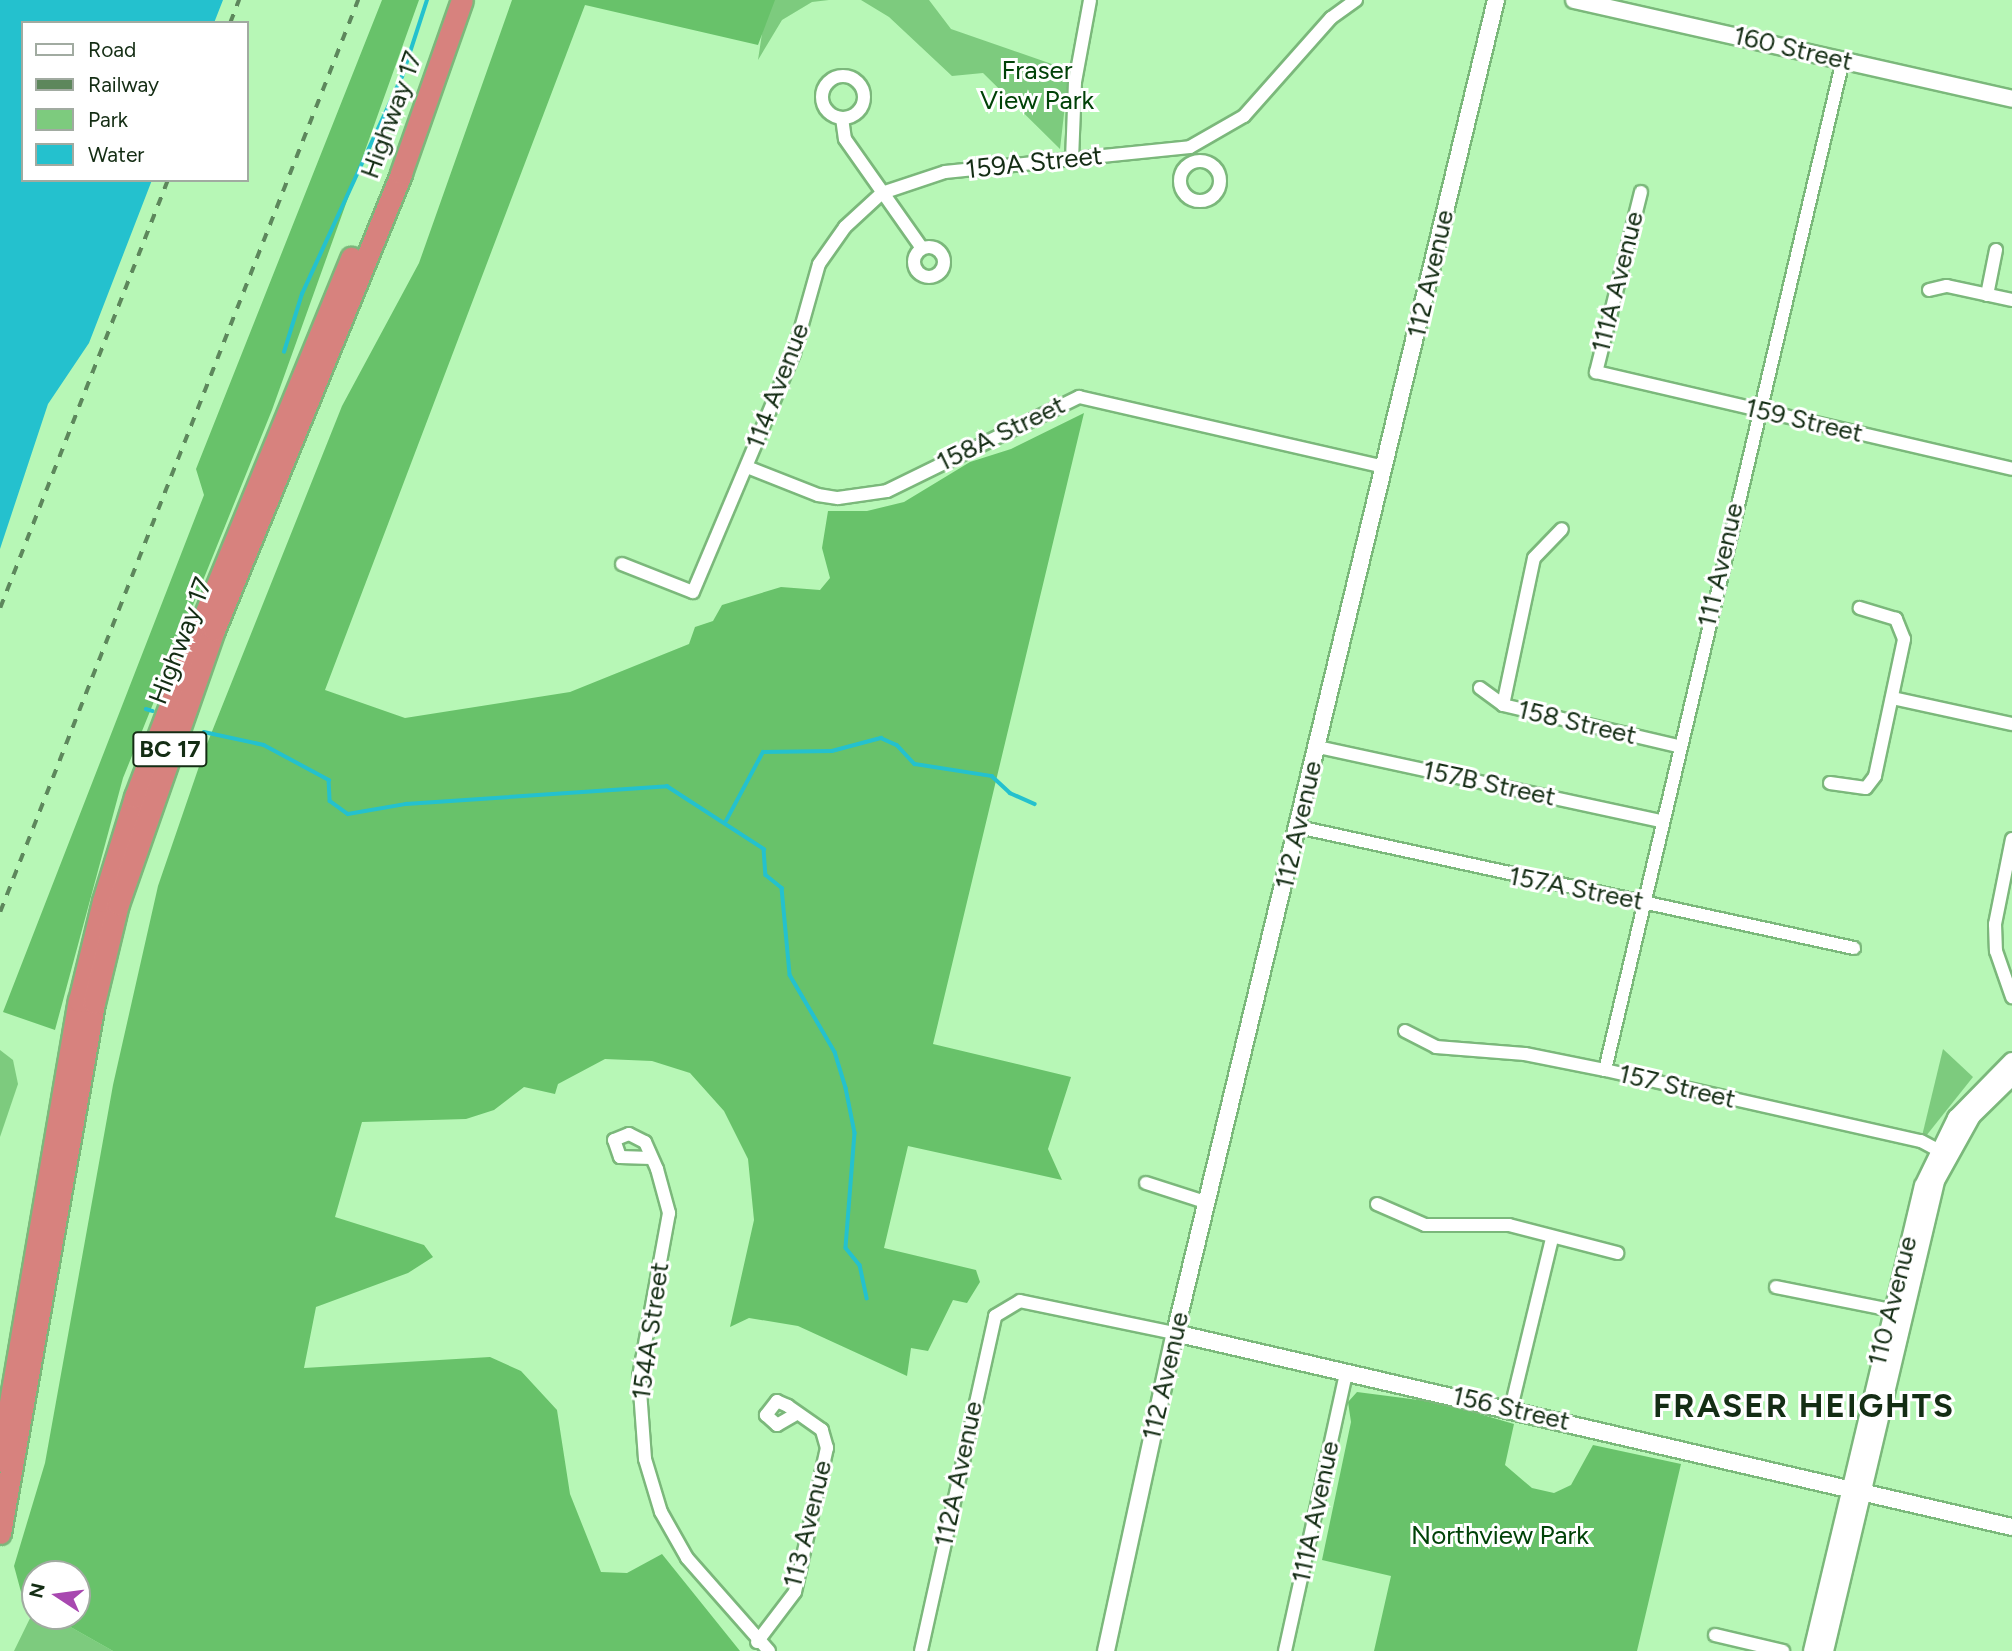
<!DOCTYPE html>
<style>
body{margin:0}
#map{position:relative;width:2012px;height:1651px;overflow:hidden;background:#b7f7b6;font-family:Figtree,sans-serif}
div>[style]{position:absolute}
.green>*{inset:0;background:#7dcb7e}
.forest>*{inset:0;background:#68c26a}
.water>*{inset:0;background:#24c1ce}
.stream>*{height:3.5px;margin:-1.75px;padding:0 1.75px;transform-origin:1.75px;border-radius:1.75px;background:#24c1ce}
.roads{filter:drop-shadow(2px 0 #7bb87b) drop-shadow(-2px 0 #7bb87b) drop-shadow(0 2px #7bb87b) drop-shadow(0 -2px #7bb87b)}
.minor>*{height:12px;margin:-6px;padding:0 6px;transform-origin:6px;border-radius:6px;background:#fff}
.minor>.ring{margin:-6px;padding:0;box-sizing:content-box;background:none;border:12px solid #fff;border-radius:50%}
.tertiary>*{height:16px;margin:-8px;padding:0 8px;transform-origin:8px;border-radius:8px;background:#fff}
.trunk>*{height:21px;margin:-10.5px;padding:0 10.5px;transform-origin:10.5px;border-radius:10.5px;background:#d7827e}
.rail>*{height:3.5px;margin-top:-1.75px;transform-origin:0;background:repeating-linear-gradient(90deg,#5d875c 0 9px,transparent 0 18px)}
span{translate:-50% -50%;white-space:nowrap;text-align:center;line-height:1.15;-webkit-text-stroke:6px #fff;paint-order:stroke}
.shield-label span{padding:2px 5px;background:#fff;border:2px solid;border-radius:5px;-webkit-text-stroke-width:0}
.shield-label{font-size:24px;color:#142d14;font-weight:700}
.street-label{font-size:26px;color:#142d14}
.park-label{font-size:26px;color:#004207}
.district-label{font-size:33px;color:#142d14;font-weight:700;letter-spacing:2px}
.legend{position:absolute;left:21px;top:21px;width:228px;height:161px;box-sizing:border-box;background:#fff;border:2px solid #a1aba1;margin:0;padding:9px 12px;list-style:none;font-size:21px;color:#142d14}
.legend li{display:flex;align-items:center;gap:14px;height:35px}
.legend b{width:35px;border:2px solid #a1aba1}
.north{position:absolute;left:21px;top:1560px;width:70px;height:70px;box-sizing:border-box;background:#fff;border:2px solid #a1aba1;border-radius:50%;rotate:283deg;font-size:19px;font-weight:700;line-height:28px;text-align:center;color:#142d14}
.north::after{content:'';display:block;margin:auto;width:24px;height:32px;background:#a848b0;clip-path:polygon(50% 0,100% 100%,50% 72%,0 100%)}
</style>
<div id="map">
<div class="green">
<i style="clip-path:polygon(767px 0,829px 0,812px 2px,782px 20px,758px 60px)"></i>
<i style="clip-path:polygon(861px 0,929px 0,951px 29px,1069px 70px,1060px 149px,983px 73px,952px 76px,889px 17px)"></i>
<i style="clip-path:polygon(1943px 1049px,1973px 1077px,1926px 1136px,1922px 1136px)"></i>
<i style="clip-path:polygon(0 1050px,13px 1060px,18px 1084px,0 1137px)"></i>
<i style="clip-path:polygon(35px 1608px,35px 1616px,51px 1616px,113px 1651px,14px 1651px)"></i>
</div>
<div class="forest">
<i style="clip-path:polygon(382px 0,419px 0,272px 410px,123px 778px,55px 1030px,3px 1012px,204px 495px,196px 469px)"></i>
<i style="clip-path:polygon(512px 0,775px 0,758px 45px,585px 5px,325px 690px,405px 718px,570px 692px,689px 644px,695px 627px,713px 621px,722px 605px,781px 587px,820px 590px,830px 578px,822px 548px,828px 511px,867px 511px,904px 502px,970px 462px,1011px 449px,1084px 413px,933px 1044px,1071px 1077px,1048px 1149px,1062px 1180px,908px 1146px,884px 1248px,976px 1270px,980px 1282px,967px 1303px,953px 1300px,928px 1351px,911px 1348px,907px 1376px,798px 1326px,749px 1318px,730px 1327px,754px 1220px,748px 1159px,724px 1111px,690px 1073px,652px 1061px,605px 1059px,558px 1084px,555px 1094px,524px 1087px,494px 1110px,466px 1119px,362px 1122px,335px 1217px,424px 1245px,433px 1257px,408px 1273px,316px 1307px,304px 1368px,490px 1357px,521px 1371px,557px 1410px,570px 1494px,601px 1572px,627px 1573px,662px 1554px,740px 1651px,113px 1651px,51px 1616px,77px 1616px,77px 1574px,35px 1574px,35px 1607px,24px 1603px,14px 1566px,45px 1463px,113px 1085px,158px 886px,205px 749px,342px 406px,419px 263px)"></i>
<i style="clip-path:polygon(1357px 1392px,1442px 1403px,1514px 1424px,1505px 1465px,1532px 1488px,1554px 1493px,1571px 1485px,1593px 1445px,1681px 1464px,1637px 1651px,1374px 1651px,1391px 1576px,1322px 1560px,1351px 1422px,1348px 1402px)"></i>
</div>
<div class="water">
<i style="clip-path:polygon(0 0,223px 0,214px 23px,23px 23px,23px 180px,152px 180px,89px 343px,48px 404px,0 549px)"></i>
</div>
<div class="stream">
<i style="left:284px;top:352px;width:61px;rotate:-72.8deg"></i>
<i style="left:302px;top:294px;width:239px;rotate:-65.3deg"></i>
<i style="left:402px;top:77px;width:81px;rotate:-72deg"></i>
<i style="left:146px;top:709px;width:7px;rotate:16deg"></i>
<i style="left:204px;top:732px;width:61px;rotate:12.2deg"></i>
<i style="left:264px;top:745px;width:74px;rotate:28.3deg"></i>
<i style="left:329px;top:780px;width:21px;rotate:87deg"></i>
<i style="left:330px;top:801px;width:22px;rotate:36deg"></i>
<i style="left:348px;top:814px;width:59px;rotate:-9.8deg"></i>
<i style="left:406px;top:804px;width:262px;rotate:-3.9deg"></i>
<i style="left:667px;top:786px;width:116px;rotate:33deg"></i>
<i style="left:764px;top:849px;width:26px;rotate:86deg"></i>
<i style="left:766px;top:875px;width:21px;rotate:39deg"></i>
<i style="left:782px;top:888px;width:87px;rotate:84.7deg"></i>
<i style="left:790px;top:975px;width:89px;rotate:59.7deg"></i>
<i style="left:835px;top:1052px;width:38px;rotate:73deg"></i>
<i style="left:846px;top:1088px;width:46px;rotate:78.7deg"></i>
<i style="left:855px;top:1133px;width:115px;rotate:94.5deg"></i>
<i style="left:846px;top:1248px;width:22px;rotate:51deg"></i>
<i style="left:860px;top:1265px;width:34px;rotate:78deg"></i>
<i style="left:726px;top:821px;width:78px;rotate:-61.8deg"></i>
<i style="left:763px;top:752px;width:69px;rotate:-0.8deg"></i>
<i style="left:832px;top:751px;width:51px;rotate:-14.9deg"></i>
<i style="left:881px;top:738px;width:17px;rotate:24deg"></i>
<i style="left:897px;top:745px;width:26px;rotate:47deg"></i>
<i style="left:915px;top:764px;width:78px;rotate:8.9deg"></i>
<i style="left:992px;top:776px;width:25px;rotate:43deg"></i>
<i style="left:1010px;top:793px;width:27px;rotate:24deg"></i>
</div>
<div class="roads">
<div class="minor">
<i class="ring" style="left:822px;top:76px;width:30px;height:30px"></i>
<i style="left:842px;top:118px;width:21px;rotate:82deg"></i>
<i style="left:845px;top:139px;width:133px;rotate:54.8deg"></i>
<i style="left:1072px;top:160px;width:78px;rotate:-87.8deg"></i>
<i style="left:1075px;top:82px;width:83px;rotate:-79.6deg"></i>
<i class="ring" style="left:1180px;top:161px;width:28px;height:28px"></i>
<i style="left:1641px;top:192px;width:186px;rotate:104deg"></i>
<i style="left:1596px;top:372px;width:427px;rotate:13.1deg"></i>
<i class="ring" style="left:914px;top:247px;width:18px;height:18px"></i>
<i style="left:1929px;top:290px;width:18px;rotate:-13deg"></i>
<i style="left:1947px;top:286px;width:66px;rotate:12.2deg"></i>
<i style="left:1987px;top:295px;width:46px;rotate:-78.7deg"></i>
<i style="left:747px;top:467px;width:76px;rotate:21.5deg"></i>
<i style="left:818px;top:495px;width:20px;rotate:9deg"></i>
<i style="left:838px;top:498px;width:49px;rotate:-8.1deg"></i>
<i style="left:887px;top:491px;width:214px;rotate:-26.1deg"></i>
<i style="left:1079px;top:397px;width:314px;rotate:12.9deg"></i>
<i style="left:622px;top:564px;width:76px;rotate:21.5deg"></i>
<i style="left:693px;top:592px;width:259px;rotate:-67.1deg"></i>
<i style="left:794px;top:353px;width:92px;rotate:-74.3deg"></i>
<i style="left:819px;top:264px;width:45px;rotate:-54.9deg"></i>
<i style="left:845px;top:227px;width:50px;rotate:-42.6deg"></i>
<i style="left:882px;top:193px;width:66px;rotate:-18.4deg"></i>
<i style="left:945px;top:172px;width:246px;rotate:-5.8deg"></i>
<i style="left:1190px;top:147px;width:62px;rotate:-29.9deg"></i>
<i style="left:1244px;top:116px;width:131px;rotate:-48.4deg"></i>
<i style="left:1331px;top:18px;width:31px;rotate:-36deg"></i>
<i style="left:1480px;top:688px;width:29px;rotate:36deg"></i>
<i style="left:1503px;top:705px;width:180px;rotate:13.2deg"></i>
<i style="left:1892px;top:698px;width:123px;rotate:12.2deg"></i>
<i style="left:1503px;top:705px;width:150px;rotate:-78.1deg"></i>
<i style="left:1534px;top:558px;width:40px;rotate:-46deg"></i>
<i style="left:1318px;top:747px;width:351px;rotate:12.2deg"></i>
<i style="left:1830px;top:783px;width:36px;rotate:8deg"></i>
<i style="left:1866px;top:788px;width:15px;rotate:-53deg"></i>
<i style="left:1875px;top:776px;width:140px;rotate:-78deg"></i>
<i style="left:1904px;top:639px;width:22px;rotate:-112deg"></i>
<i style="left:1896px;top:619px;width:38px;rotate:-163deg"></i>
<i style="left:1298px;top:827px;width:569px;rotate:12.28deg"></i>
<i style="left:2012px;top:839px;width:87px;rotate:101.3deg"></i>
<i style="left:1995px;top:924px;width:27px;rotate:88deg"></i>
<i style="left:1996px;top:951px;width:49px;rotate:70.8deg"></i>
<i style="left:1405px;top:1031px;width:35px;rotate:27deg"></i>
<i style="left:1436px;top:1047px;width:89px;rotate:4.5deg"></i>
<i style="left:1525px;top:1054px;width:82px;rotate:11.3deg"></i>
<i style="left:1605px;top:1070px;width:324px;rotate:12.7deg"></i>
<i style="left:1921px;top:1141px;width:30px;rotate:28deg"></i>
<i style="left:1605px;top:1070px;width:1038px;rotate:-76.74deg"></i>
<i style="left:651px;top:1158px;width:31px;rotate:-178deg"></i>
<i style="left:620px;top:1157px;width:18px;rotate:-109deg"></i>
<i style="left:614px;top:1140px;width:16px;rotate:-22deg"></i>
<i style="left:629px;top:1134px;width:18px;rotate:27deg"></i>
<i style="left:645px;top:1142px;width:30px;rotate:66deg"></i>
<i style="left:657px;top:1169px;width:46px;rotate:74.7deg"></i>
<i style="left:669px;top:1213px;width:167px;rotate:100.4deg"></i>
<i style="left:639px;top:1377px;width:82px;rotate:85.8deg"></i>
<i style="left:645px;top:1459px;width:55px;rotate:73.2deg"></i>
<i style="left:661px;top:1512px;width:53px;rotate:60.5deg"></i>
<i style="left:687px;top:1558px;width:124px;rotate:48.6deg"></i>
<i style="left:1146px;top:1183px;width:65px;rotate:17.9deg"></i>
<i style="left:1377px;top:1204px;width:52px;rotate:23.6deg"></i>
<i style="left:1425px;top:1225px;width:84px"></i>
<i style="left:1509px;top:1225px;width:112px;rotate:14.5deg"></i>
<i style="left:1776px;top:1287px;width:117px;rotate:11.3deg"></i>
<i style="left:1511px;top:1408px;width:175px;rotate:-76.4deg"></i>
<i style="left:1715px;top:1635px;width:70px;rotate:13.2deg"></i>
<i style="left:757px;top:1642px;width:63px;rotate:-52.8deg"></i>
<i style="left:795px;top:1592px;width:148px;rotate:-77.5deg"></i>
<i style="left:827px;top:1448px;width:19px;rotate:-106deg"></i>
<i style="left:822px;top:1430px;width:42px;rotate:-144.8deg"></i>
<i style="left:788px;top:1406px;width:12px;rotate:-156deg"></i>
<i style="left:777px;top:1401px;width:18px;rotate:128deg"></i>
<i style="left:766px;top:1415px;width:15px;rotate:42deg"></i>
<i style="left:777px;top:1425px;width:20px;rotate:-30deg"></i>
<i style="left:921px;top:1651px;width:343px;rotate:-77.5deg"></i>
<i style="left:995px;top:1316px;width:29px;rotate:-31deg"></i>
<i style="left:1020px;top:1301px;width:158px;rotate:11.7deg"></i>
<i style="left:1285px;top:1651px;width:285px;rotate:-77.6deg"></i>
</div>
<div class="tertiary">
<i style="left:1574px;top:0;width:449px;rotate:12.7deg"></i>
<i style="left:1175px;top:1333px;width:859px;rotate:13.05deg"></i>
<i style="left:1106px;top:1651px;width:325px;rotate:-77.8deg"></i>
<i style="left:1175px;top:1333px;width:1371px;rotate:-76.46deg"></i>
<i style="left:1812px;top:1651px;width:478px;rotate:-76.6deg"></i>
<i style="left:1923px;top:1186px;width:76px;rotate:-64.1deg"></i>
<i style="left:1956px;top:1118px;width:80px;rotate:-45.5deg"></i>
<i style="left:1825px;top:1651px;width:485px;rotate:-76.7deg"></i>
<i style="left:1937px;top:1179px;width:72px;rotate:-60.9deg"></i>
<i style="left:1972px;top:1116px;width:56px;rotate:-44.3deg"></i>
</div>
<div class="trunk">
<i style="left:0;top:1461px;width:467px;rotate:-80.3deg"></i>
<i style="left:79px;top:1001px;width:103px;rotate:-76.5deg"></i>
<i style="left:103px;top:901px;width:109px;rotate:-72.9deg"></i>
<i style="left:135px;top:797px;width:185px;rotate:-69.1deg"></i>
<i style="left:201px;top:624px;width:396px;rotate:-67.7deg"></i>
<i style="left:0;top:1533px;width:538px;rotate:-79.94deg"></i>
<i style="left:94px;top:1003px;width:102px;rotate:-76.4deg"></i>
<i style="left:118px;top:904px;width:290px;rotate:-70.7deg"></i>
<i style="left:214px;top:630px;width:494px;rotate:-67.7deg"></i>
<i style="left:401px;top:173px;width:183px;rotate:-70.6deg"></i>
</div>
</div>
<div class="rail">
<i style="left:230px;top:23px;width:25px;rotate:-69deg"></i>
<i style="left:0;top:608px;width:460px;rotate:-68.6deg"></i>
<i style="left:0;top:912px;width:980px;rotate:-68.57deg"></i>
</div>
<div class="shield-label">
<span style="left:170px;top:749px">BC 17</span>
</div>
<div class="street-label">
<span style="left:1793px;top:49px;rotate:13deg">160 Street</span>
<span style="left:392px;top:115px;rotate:-70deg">Highway 17</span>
<span style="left:1034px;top:163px;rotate:-6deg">159A Street</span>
<span style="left:1431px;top:274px;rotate:-77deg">112 Avenue</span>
<span style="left:1618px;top:282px;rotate:-76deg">111A Avenue</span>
<span style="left:778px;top:386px;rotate:-69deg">114 Avenue</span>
<span style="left:1804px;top:421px;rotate:13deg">159 Street</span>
<span style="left:1001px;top:434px;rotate:-26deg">158A Street</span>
<span style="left:1721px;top:565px;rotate:-77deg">111 Avenue</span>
<span style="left:181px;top:641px;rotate:-69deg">Highway 17</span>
<span style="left:1577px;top:723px;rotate:13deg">158 Street</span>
<span style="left:1489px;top:784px;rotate:12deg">157B Street</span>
<span style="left:1299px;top:825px;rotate:-77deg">112 Avenue</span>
<span style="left:1576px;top:889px;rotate:11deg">157A Street</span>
<span style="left:1677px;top:1087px;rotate:13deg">157 Street</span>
<span style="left:1893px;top:1301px;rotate:-76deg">110 Avenue</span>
<span style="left:651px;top:1331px;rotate:-82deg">154A Street</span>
<span style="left:1166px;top:1376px;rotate:-77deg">112 Avenue</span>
<span style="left:1511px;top:1409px;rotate:13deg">156 Street</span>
<span style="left:959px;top:1474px;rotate:-78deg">112A Avenue</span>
<span style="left:1316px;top:1512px;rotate:-78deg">111A Avenue</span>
<span style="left:808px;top:1524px;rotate:-76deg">113 Avenue</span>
</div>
<div class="park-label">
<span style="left:1037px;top:86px">Fraser<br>View Park</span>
<span style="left:1500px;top:1536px">Northview Park</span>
</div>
<div class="district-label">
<span style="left:1804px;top:1406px">FRASER HEIGHTS</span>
</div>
<ul class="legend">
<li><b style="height:9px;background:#fff"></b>Road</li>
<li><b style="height:9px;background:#5d875c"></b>Railway</li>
<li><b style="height:19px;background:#7dcb7e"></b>Park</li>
<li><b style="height:19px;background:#24c1ce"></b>Water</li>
</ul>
<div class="north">N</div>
</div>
